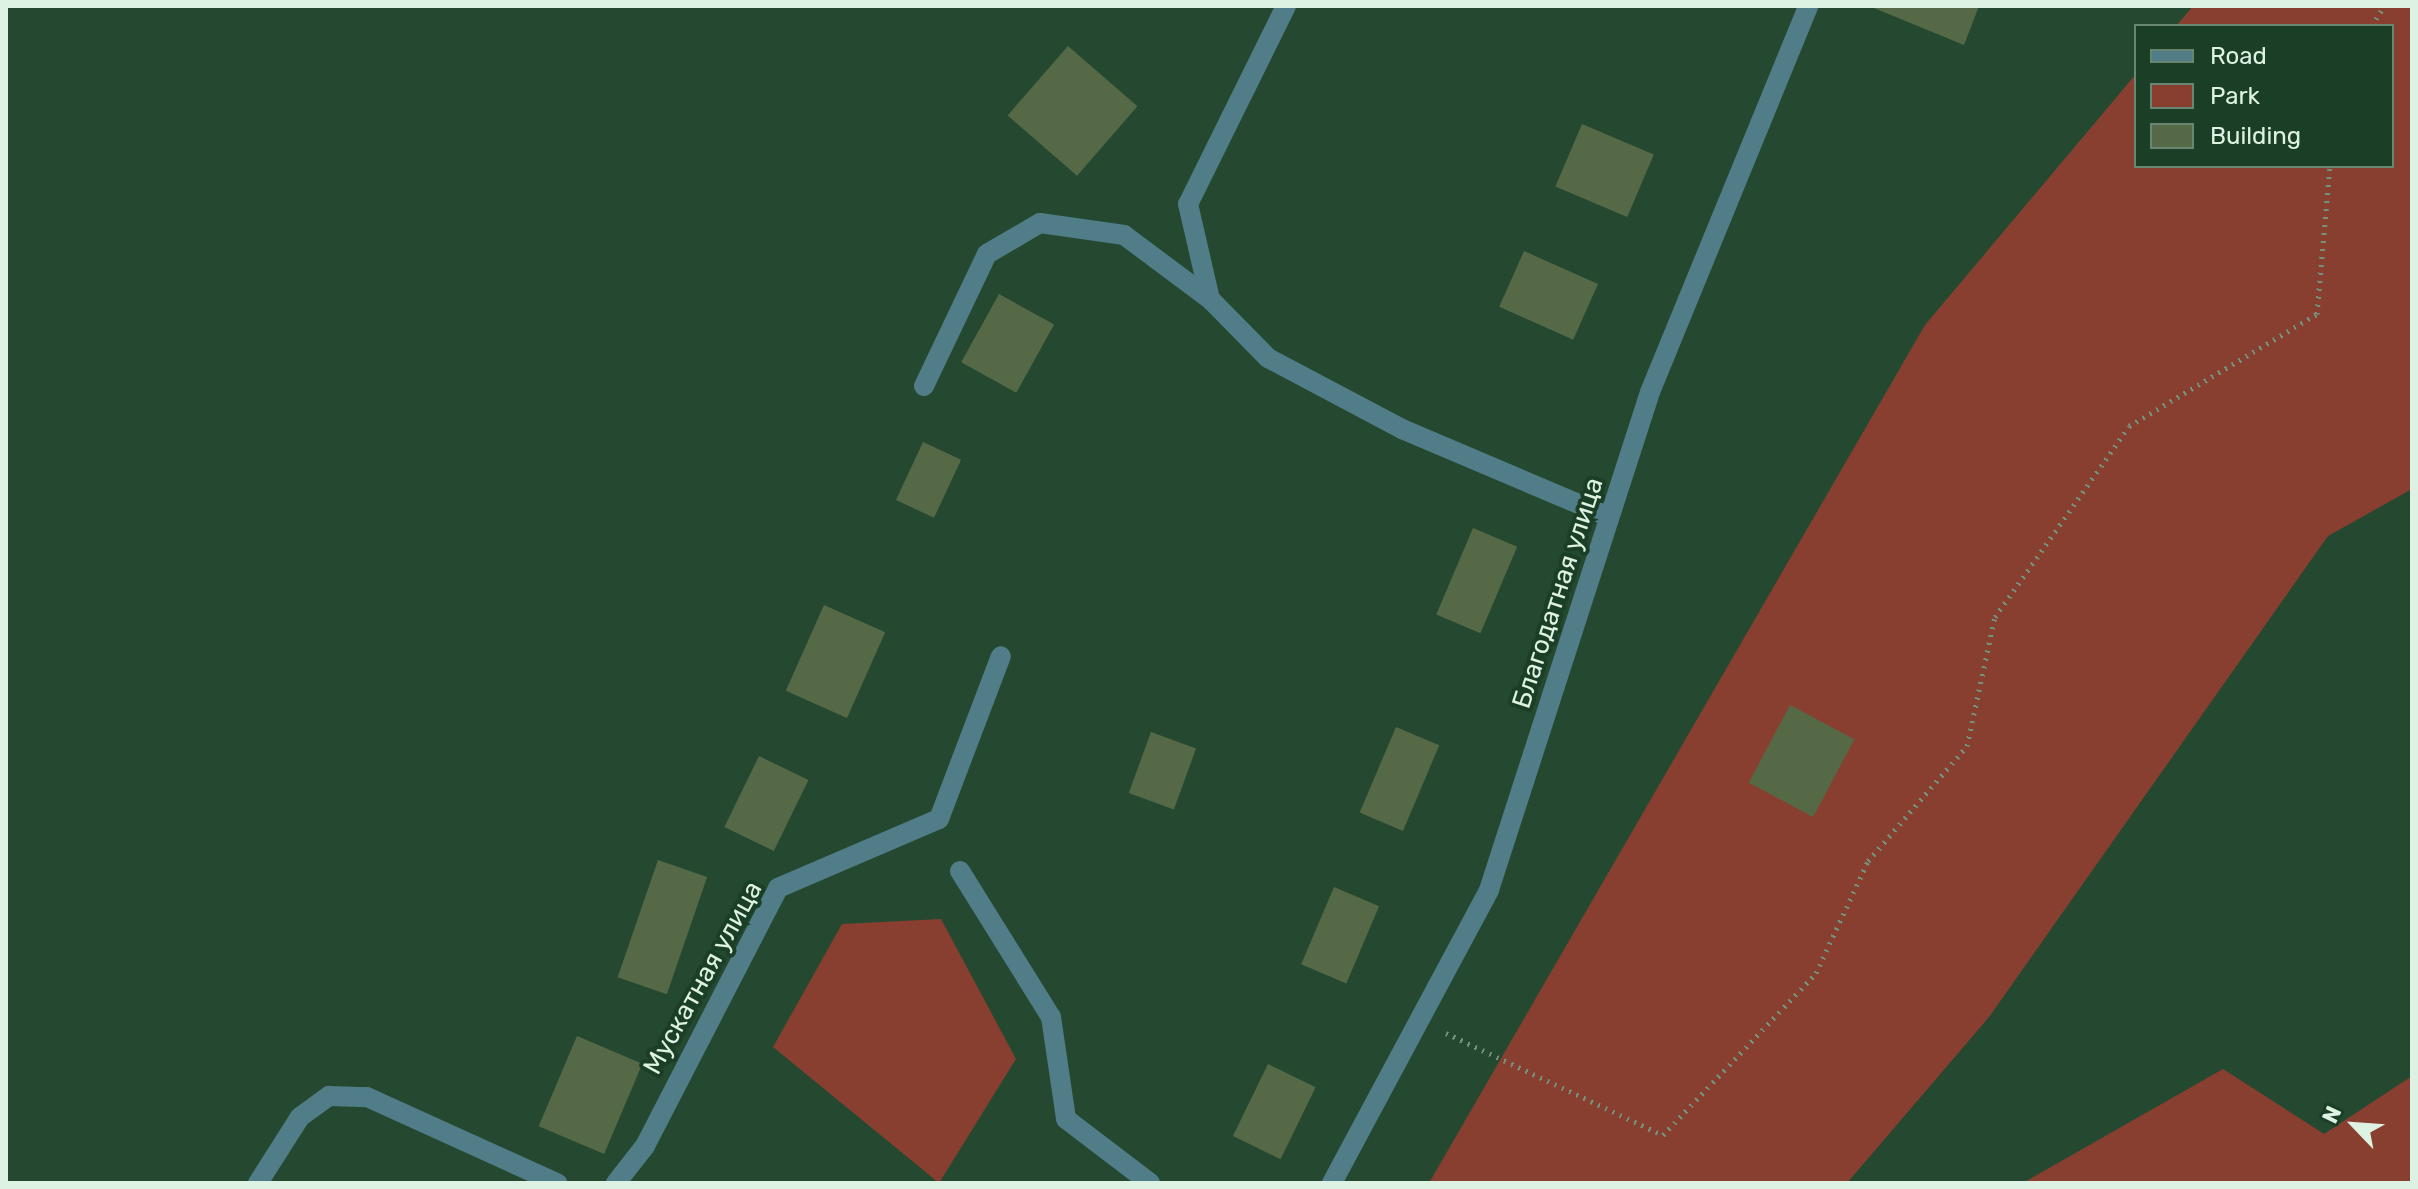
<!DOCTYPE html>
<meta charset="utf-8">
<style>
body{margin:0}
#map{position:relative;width:2418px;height:1189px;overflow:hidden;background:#244930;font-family:Rubik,sans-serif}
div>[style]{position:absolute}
.green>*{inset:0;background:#893f30}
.building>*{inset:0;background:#556946;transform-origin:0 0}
.path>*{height:5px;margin-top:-2.5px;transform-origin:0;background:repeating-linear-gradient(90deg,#74917d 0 2px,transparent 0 8px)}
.service>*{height:20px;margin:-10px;padding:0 10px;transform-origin:10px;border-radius:10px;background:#507d87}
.minor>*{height:20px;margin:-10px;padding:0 10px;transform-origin:10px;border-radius:10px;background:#507d87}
span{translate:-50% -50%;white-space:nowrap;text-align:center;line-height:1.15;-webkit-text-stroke:8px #1a3e26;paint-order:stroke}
.street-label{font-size:26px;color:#def2e3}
.frame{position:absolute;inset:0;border:8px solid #def2e3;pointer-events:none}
.legend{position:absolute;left:2134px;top:24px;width:260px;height:144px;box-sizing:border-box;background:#1a3e26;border:2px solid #688672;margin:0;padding:10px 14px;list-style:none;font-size:24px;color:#def2e3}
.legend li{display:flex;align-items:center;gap:16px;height:40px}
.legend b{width:40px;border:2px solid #688672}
.north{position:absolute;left:2314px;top:1085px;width:80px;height:80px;-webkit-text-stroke:6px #1a3e26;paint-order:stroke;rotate:295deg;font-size:22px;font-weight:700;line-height:32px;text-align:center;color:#def2e3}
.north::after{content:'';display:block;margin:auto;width:28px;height:36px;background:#def2e3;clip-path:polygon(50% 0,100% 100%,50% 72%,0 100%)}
</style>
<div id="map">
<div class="green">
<i style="clip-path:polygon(2193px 6px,2412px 6px,2412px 489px,2328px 536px,1989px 1017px,1847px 1183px,1429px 1183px,1925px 325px,2136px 74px,2136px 166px,2392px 166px,2392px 26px,2176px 26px)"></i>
<i style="clip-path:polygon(941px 919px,1016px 1059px,939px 1183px,773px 1047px,842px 924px)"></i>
<i style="clip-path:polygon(2223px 1069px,2324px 1134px,2412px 1076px,2412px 1183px,2023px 1183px)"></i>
</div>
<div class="building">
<i style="clip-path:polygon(1869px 6px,1979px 6px,1964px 45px)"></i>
<i style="left:1068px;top:46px;width:92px;height:92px;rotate:41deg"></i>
<i style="left:1582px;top:124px;width:78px;height:68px;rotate:23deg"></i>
<i style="left:1524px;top:251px;width:81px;height:61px;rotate:24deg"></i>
<i style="left:999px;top:294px;width:63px;height:78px;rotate:29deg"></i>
<i style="left:923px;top:442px;width:42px;height:64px;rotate:25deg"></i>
<i style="left:1473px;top:528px;width:48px;height:94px;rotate:23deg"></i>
<i style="left:824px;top:605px;width:67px;height:94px;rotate:24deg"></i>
<i style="left:1790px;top:705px;width:73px;height:88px;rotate:28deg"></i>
<i style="left:1396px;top:727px;width:47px;height:93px;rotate:23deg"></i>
<i style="left:1151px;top:732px;width:48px;height:65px;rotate:20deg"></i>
<i style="left:759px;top:756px;width:55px;height:79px;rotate:26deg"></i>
<i style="left:658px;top:860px;width:52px;height:124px;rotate:19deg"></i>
<i style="left:1334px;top:887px;width:49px;height:84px;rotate:23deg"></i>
<i style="left:577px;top:1036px;width:71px;height:98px;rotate:23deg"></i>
<i style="left:1268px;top:1064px;width:53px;height:80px;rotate:26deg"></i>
</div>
<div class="path">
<i style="left:2372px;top:26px;width:23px;rotate:-59deg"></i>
<i style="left:1446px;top:1033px;width:240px;rotate:25.2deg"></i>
<i style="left:1663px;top:1135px;width:223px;rotate:-46.6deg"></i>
<i style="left:1816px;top:973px;width:123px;rotate:-65.1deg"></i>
<i style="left:1868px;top:861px;width:152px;rotate:-49.3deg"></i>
<i style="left:1967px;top:746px;width:132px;rotate:-77.8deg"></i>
<i style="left:1995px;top:617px;width:233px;rotate:-54.9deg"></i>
<i style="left:2129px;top:426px;width:219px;rotate:-30.8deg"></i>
<i style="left:2317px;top:314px;width:149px;rotate:-85deg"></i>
</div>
<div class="service">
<i style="left:1286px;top:6px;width:221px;rotate:116.3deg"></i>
<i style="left:1188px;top:204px;width:98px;rotate:77deg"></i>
<i style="left:1210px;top:299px;width:83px;rotate:45.5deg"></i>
<i style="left:1268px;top:358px;width:152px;rotate:27.9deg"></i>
<i style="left:1402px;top:429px;width:225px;rotate:23deg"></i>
<i style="left:924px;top:386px;width:146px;rotate:-64.5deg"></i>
<i style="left:987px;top:254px;width:61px;rotate:-30.3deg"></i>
<i style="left:1040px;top:223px;width:85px;rotate:8.1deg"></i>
<i style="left:1124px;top:235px;width:107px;rotate:36.7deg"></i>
<i style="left:960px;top:871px;width:172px;rotate:58.1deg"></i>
<i style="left:1051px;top:1017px;width:103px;rotate:81.6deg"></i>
<i style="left:1066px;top:1119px;width:106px;rotate:37.3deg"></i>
</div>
<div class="minor">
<i style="left:258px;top:1183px;width:78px;rotate:-57.5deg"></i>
<i style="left:300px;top:1117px;width:36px;rotate:-36deg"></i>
<i style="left:329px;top:1096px;width:38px;rotate:2deg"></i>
<i style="left:367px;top:1097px;width:209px;rotate:24.4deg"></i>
<i style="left:616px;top:1183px;width:47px;rotate:-51.9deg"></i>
<i style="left:645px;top:1146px;width:290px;rotate:-62.7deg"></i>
<i style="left:778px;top:888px;width:175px;rotate:-23.2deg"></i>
<i style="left:939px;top:819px;width:174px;rotate:-69.2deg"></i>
<i style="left:1332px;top:1183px;width:332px;rotate:-61.8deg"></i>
<i style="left:1489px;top:890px;width:523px;rotate:-72.08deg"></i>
<i style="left:1650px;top:392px;width:417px;rotate:-67.7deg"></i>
</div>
<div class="street-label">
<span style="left:1558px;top:593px;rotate:-72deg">Благодатная улица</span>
<span style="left:703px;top:978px;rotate:-61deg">Мускатная улица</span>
</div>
<div class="frame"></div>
<ul class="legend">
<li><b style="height:10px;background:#507d87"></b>Road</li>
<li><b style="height:22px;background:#893f30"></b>Park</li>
<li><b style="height:22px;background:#556946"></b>Building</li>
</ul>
<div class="north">N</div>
</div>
